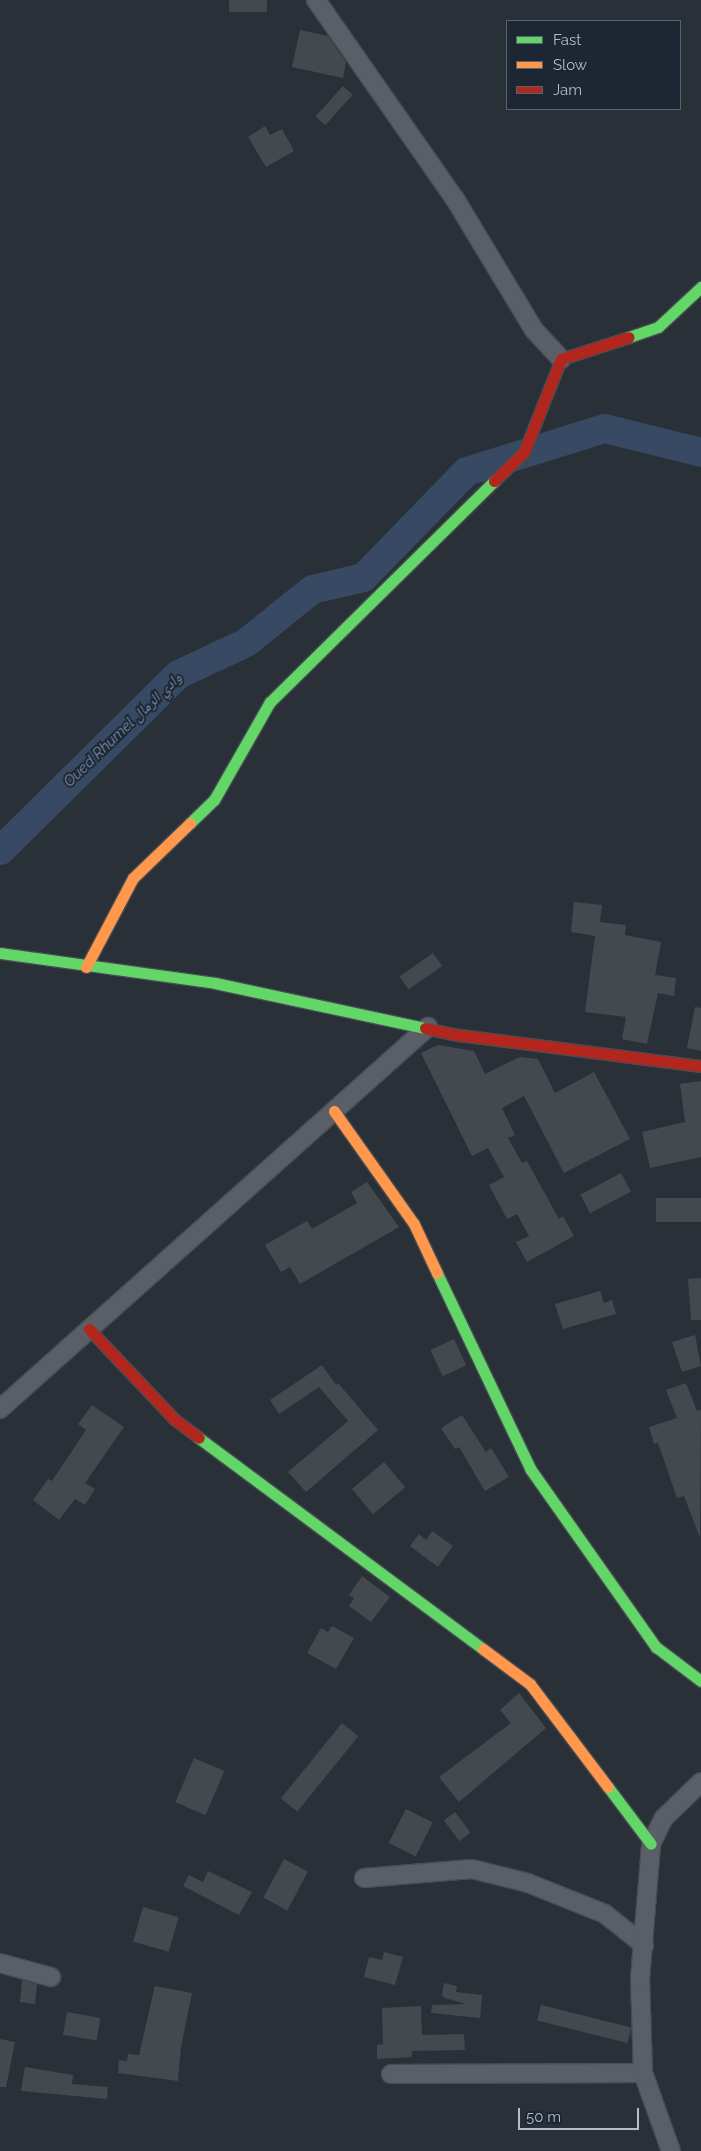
<!DOCTYPE html>
<meta charset="utf-8">
<style>
body{margin:0}
#map{position:relative;width:701px;height:2151px;overflow:hidden;background:#2a3038;font-family:Raleway,"Noto Naskh Arabic",sans-serif}
div>[style]{position:absolute}
.river>*{height:29px;margin:-14.5px;padding:0 14.5px;transform-origin:14.5px;border-radius:14.5px;background:#384963}
.building>*{inset:0;background:#444950;transform-origin:0 0}
.roads{filter:drop-shadow(1px 0 #484c53) drop-shadow(-1px 0 #484c53) drop-shadow(0 1px #484c53) drop-shadow(0 -1px #484c53)}
.street>*{height:18px;margin:-9px;padding:0 9px;transform-origin:9px;border-radius:9px;background:#5a5e66}
.fast>*{height:11px;margin:-5.5px;padding:0 5.5px;transform-origin:5.5px;border-radius:5.5px;background:#63d668}
.slow>*{height:11px;margin:-5.5px;padding:0 5.5px;transform-origin:5.5px;border-radius:5.5px;background:#ff974d}
.jam>*{height:11px;margin:-5.5px;padding:0 5.5px;transform-origin:5.5px;border-radius:5.5px;background:#b3261e}
span{translate:-50% -50%;white-space:nowrap;text-align:center;line-height:1.15;-webkit-text-stroke:4px #1d2633;paint-order:stroke}
.water-label{font-size:15px;color:#7c92b1;font-style:italic}
.legend{position:absolute;left:506px;top:20px;width:175px;height:90px;box-sizing:border-box;background:#1d2633;border:1px solid #59626f;margin:0;padding:6px 9px;list-style:none;font-size:15px;color:#b4bcc9}
.legend li{display:flex;align-items:center;gap:10px;height:25px}
.legend b{width:25px;border:1px solid #59626f}
.scale{position:absolute;left:518px;top:2108px;width:121px;height:22px;box-sizing:border-box;border:2px solid #b4bcc9;border-top:0;padding-left:6px;font-size:15px;line-height:18px;white-space:nowrap;color:#b4bcc9;-webkit-text-stroke:4px #1d2633;paint-order:stroke}
</style>
<div id="map">
<div class="river">
<i style="left:0;top:850px;width:250px;rotate:-44.7deg"></i>
<i style="left:178px;top:674px;width:75px;rotate:-25.2deg"></i>
<i style="left:246px;top:642px;width:85px;rotate:-38.8deg"></i>
<i style="left:312px;top:589px;width:52px;rotate:-13.2deg"></i>
<i style="left:363px;top:577px;width:148px;rotate:-45.8deg"></i>
<i style="left:466px;top:471px;width:145px;rotate:-17.3deg"></i>
<i style="left:604px;top:428px;width:100px;rotate:13.9deg"></i>
</div>
<div class="building">
<i style="left:229px;top:0;width:38px;height:12px"></i>
<i style="clip-path:polygon(300px 30px,328px 36px,346px 62px,343px 78px,292px 67px)"></i>
<i style="left:343px;top:86px;width:13px;height:41px;rotate:42deg"></i>
<i style="clip-path:polygon(265px 126px,270px 135px,282px 129px,294px 151px,266px 167px,248px 137px)"></i>
<i style="clip-path:polygon(574px 902px,602px 905px,600px 922px,626px 925px,625px 935px,661px 942px,655px 975px,676px 978px,674px 996px,658px 993px,647px 1044px,622px 1039px,626px 1017px,585px 1012px,595px 936px,571px 932px)"></i>
<i style="left:433px;top:953px;width:16px;height:41px;rotate:55deg"></i>
<i style="clip-path:polygon(695px 1007px,701px 1008px,701px 1051px,687px 1048px)"></i>
<i style="clip-path:polygon(438px 1045px,474px 1051px,485px 1074px,520px 1057px,538px 1059px,555px 1093px,594px 1072px,630px 1139px,564px 1173px,524px 1096px,502px 1108px,515px 1135px,508px 1138px,522px 1163px,527px 1161px,559px 1219px,563px 1216px,574px 1236px,527px 1262px,516px 1242px,529px 1236px,517px 1214px,507px 1219px,489px 1185px,504px 1177px,488px 1148px,472px 1156px,421px 1053px)"></i>
<i style="clip-path:polygon(701px 1081px,701px 1157px,650px 1168px,642px 1132px,685px 1122px,680px 1084px)"></i>
<i style="left:621px;top:1173px;width:21px;height:46px;rotate:62deg"></i>
<i style="clip-path:polygon(367px 1182px,399px 1227px,300px 1284px,290px 1267px,281px 1272px,265px 1245px,307px 1221px,312px 1229px,357px 1203px,351px 1192px)"></i>
<i style="left:701px;top:1198px;width:24px;height:45px;rotate:90deg"></i>
<i style="clip-path:polygon(701px 1278px,701px 1320px,691px 1320px,688px 1279px)"></i>
<i style="clip-path:polygon(600px 1291px,604px 1303px,612px 1300px,616px 1314px,563px 1329px,555px 1304px)"></i>
<i style="clip-path:polygon(695px 1335px,701px 1366px,682px 1372px,672px 1342px)"></i>
<i style="left:454px;top:1339px;width:29px;height:26px;rotate:65deg"></i>
<i style="clip-path:polygon(322px 1365px,336px 1385px,338px 1383px,378px 1430px,306px 1492px,288px 1472px,348px 1421px,319px 1387px,279px 1414px,270px 1400px)"></i>
<i style="clip-path:polygon(686px 1383px,697px 1411px,701px 1410px,700px 1538px,684px 1496px,677px 1498px,658px 1443px,654px 1444px,649px 1427px,677px 1418px,666px 1390px)"></i>
<i style="clip-path:polygon(92px 1405px,124px 1427px,85px 1483px,95px 1489px,85px 1505px,75px 1499px,59px 1520px,33px 1500px,48px 1479px,52px 1481px,86px 1430px,78px 1424px)"></i>
<i style="clip-path:polygon(462px 1415px,486px 1452px,491px 1448px,509px 1477px,485px 1491px,459px 1447px,455px 1449px,441px 1428px)"></i>
<i style="left:384px;top:1462px;width:33px;height:42px;rotate:50deg"></i>
<i style="clip-path:polygon(432px 1531px,453px 1546px,438px 1567px,410px 1546px,419px 1534px,426px 1540px)"></i>
<i style="clip-path:polygon(362px 1576px,390px 1597px,371px 1622px,349px 1606px,354px 1598px,349px 1595px)"></i>
<i style="clip-path:polygon(332px 1626px,354px 1638px,336px 1669px,307px 1653px,321px 1628px,328px 1632px)"></i>
<i style="clip-path:polygon(519px 1693px,546px 1728px,459px 1802px,439px 1777px,511px 1723px,500px 1710px)"></i>
<i style="left:342px;top:1723px;width:21px;height:97px;rotate:39deg"></i>
<i style="left:194px;top:1758px;width:33px;height:48px;rotate:23deg"></i>
<i style="left:406px;top:1809px;width:30px;height:38px;rotate:27deg"></i>
<i style="left:455px;top:1812px;width:26px;height:14px;rotate:53deg"></i>
<i style="left:284px;top:1859px;width:27px;height:44px;rotate:28deg"></i>
<i style="clip-path:polygon(208px 1871px,252px 1892px,239px 1915px,183px 1886px,189px 1875px,203px 1882px)"></i>
<i style="left:143px;top:1907px;width:37px;height:36px;rotate:16deg"></i>
<i style="clip-path:polygon(384px 1952px,403px 1957px,395px 1985px,364px 1977px,369px 1957px,382px 1960px)"></i>
<i style="clip-path:polygon(22px 1980px,37px 1984px,35px 2004px,20px 2002px)"></i>
<i style="clip-path:polygon(444px 1983px,457px 1986px,456px 1992px,482px 1995px,480px 2018px,431px 2013px,432px 2005px,466px 2004px,445px 1998px,442px 1995px)"></i>
<i style="clip-path:polygon(155px 1986px,192px 1993px,181px 2047px,178px 2081px,118px 2073px,119px 2060px,127px 2061px,128px 2054px,139px 2055px)"></i>
<i style="left:541px;top:2005px;width:93px;height:16px;rotate:14deg"></i>
<i style="clip-path:polygon(421px 2006px,422px 2035px,464px 2034px,465px 2050px,412px 2051px,412px 2057px,377px 2059px,377px 2045px,383px 2044px,382px 2008px)"></i>
<i style="left:67px;top:2012px;width:34px;height:23px;rotate:10deg"></i>
<i style="clip-path:polygon(0 2039px,15px 2042px,6px 2087px,0 2087px)"></i>
<i style="clip-path:polygon(25px 2067px,73px 2075px,72px 2084px,108px 2087px,107px 2099px,21px 2091px)"></i>
</div>
<div class="roads">
<div class="street">
<i style="left:316px;top:0;width:243px;rotate:55.1deg"></i>
<i style="left:455px;top:199px;width:153px;rotate:58.9deg"></i>
<i style="left:534px;top:330px;width:40px;rotate:47deg"></i>
<i style="left:0;top:1409px;width:574px;rotate:-41.75deg"></i>
<i style="left:364px;top:1878px;width:108px;rotate:-4.8deg"></i>
<i style="left:472px;top:1869px;width:58px;rotate:14deg"></i>
<i style="left:528px;top:1883px;width:83px;rotate:21.9deg"></i>
<i style="left:605px;top:1914px;width:50px;rotate:38.5deg"></i>
<i style="left:0;top:1963px;width:53px;rotate:15.4deg"></i>
<i style="left:391px;top:2074px;width:252px;rotate:-0.2deg"></i>
<i style="left:671px;top:2151px;width:83px;rotate:-109.7deg"></i>
<i style="left:643px;top:2073px;width:94px;rotate:-91.8deg"></i>
<i style="left:640px;top:1979px;width:135px;rotate:-85.3deg"></i>
<i style="left:651px;top:1844px;width:28px;rotate:-64deg"></i>
<i style="left:663px;top:1819px;width:53px;rotate:-44.2deg"></i>
</div>
<div class="fast">
<i style="left:629px;top:337px;width:31px;rotate:-19deg"></i>
<i style="left:658px;top:327px;width:59px;rotate:-42.9deg"></i>
<i style="left:190px;top:823px;width:33px;rotate:-44deg"></i>
<i style="left:214px;top:800px;width:113px;rotate:-60.3deg"></i>
<i style="left:270px;top:702px;width:315px;rotate:-44.6deg"></i>
<i style="left:0;top:953px;width:217px;rotate:7.9deg"></i>
<i style="left:215px;top:983px;width:215px;rotate:12.1deg"></i>
<i style="left:437px;top:1273px;width:218px;rotate:64.5deg"></i>
<i style="left:531px;top:1470px;width:217px;rotate:54.8deg"></i>
<i style="left:656px;top:1647px;width:56px;rotate:37.1deg"></i>
<i style="left:199px;top:1438px;width:354px;rotate:36.6deg"></i>
<i style="left:608px;top:1787px;width:71px;rotate:53deg"></i>
</div>
<div class="slow">
<i style="left:86px;top:967px;width:101px;rotate:-62.2deg"></i>
<i style="left:133px;top:878px;width:79px;rotate:-44deg"></i>
<i style="left:334px;top:1111px;width:138px;rotate:54.7deg"></i>
<i style="left:414px;top:1224px;width:54px;rotate:64.9deg"></i>
<i style="left:483px;top:1649px;width:59px;rotate:36.7deg"></i>
<i style="left:530px;top:1684px;width:129px;rotate:52.9deg"></i>
</div>
<div class="jam">
<i style="left:494px;top:481px;width:42px;rotate:-44deg"></i>
<i style="left:524px;top:452px;width:100px;rotate:-68.3deg"></i>
<i style="left:561px;top:359px;width:71px;rotate:-17.9deg"></i>
<i style="left:425px;top:1028px;width:35px;rotate:12deg"></i>
<i style="left:459px;top:1035px;width:244px;rotate:7.3deg"></i>
<i style="left:89px;top:1329px;width:124px;rotate:46.6deg"></i>
<i style="left:174px;top:1419px;width:31px;rotate:37deg"></i>
</div>
</div>
<div class="water-label">
<span style="left:123px;top:730px;rotate:-44deg">Oued Rhumel وادي الرمال</span>
</div>
<ul class="legend">
<li><b style="height:6px;background:#63d668"></b>Fast</li>
<li><b style="height:6px;background:#ff974d"></b>Slow</li>
<li><b style="height:6px;background:#b3261e"></b>Jam</li>
</ul>
<div class="scale">50 m</div>
</div>
